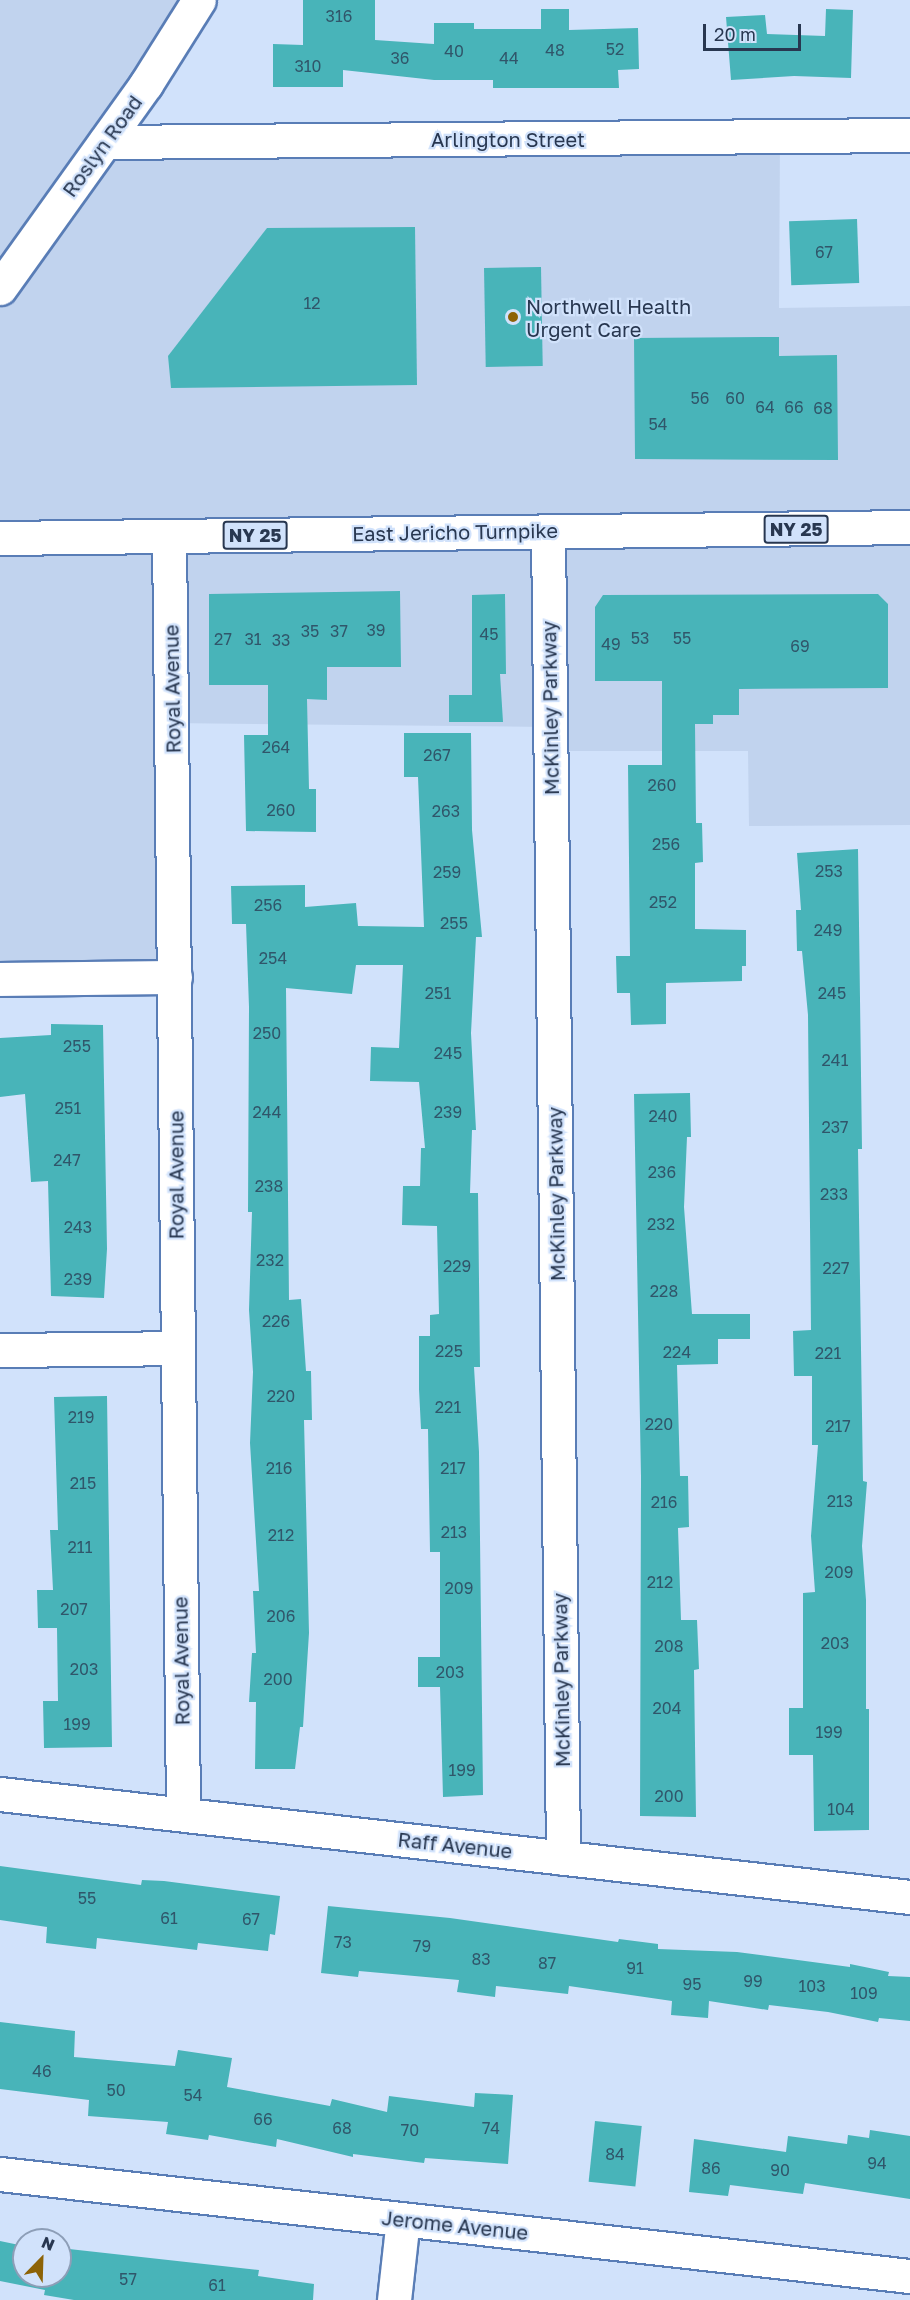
<!DOCTYPE html>
<style>
body{margin:0}
#map{position:relative;width:910px;height:2300px;overflow:hidden;background:#d1e2fb;font-family:"Golos Text",sans-serif}
div>[style]{position:absolute}
.built>*{inset:0;background:#c1d3ee}
.building>*{inset:0;background:#48b4b9;transform-origin:0 0}
.roads{filter:drop-shadow(2px 0 #597db6) drop-shadow(-2px 0 #597db6) drop-shadow(0 2px #597db6) drop-shadow(0 -2px #597db6)}
.street>*{height:33px;margin:-16.5px;padding:0 16.5px;transform-origin:16.5px;border-radius:16.5px;background:#fff}
.secondary>*{height:33px;margin:-16.5px;padding:0 16.5px;transform-origin:16.5px;border-radius:16.5px;background:#fff}
.primary>*{height:33px;margin:-16.5px;padding:0 16.5px;transform-origin:16.5px;border-radius:16.5px;background:#fff}
.dots>*{width:16px;height:16px;translate:-50% -50%;box-sizing:border-box;border:3px solid #d1e2fb;border-radius:50%}
span{translate:-50% -50%;white-space:nowrap;text-align:center;line-height:1.15;-webkit-text-stroke:4.5px #d1e2fb;paint-order:stroke}
.number-label{font-size:16px;color:#30566a}
.number-label span{-webkit-text-stroke-width:0}
.shield-label span{padding:2px 4px;background:#d1e2fb;border:2px solid;border-radius:4px;-webkit-text-stroke-width:0}
.shield-label{font-size:18px;color:#283750;font-weight:700}
.street-label{font-size:20px;color:#283750}
.poi-label{font-size:20px;color:#283750}
.left{translate:0 -50%;text-align:left}
.north{position:absolute;left:12px;top:2228px;width:60px;height:60px;box-sizing:border-box;background:#d1e2fb;border:2px solid #8d9eb7;border-radius:50%;rotate:23deg;font-size:16px;font-weight:700;line-height:24px;text-align:center;color:#283750}
.north::after{content:'';display:block;margin:auto;width:21px;height:27px;background:#8d6307;clip-path:polygon(50% 0,100% 100%,50% 72%,0 100%)}
.scale{position:absolute;left:703px;top:24px;width:98px;height:27px;box-sizing:border-box;border:3px solid #283750;border-top:0;padding-left:8px;font-size:18px;line-height:21px;white-space:nowrap;color:#283750;-webkit-text-stroke:4px #d1e2fb;paint-order:stroke}
</style>
<div id="map">
<div class="built">
<i style="clip-path:polygon(0 0,199px 0,103px 141px,780px 140px,779px 308px,910px 306px,910px 825px,749px 826px,748px 751px,549px 751px,547px 727px,169px 723px,175px 977px,0 979px)"></i>
</div>
<div class="building">
<i style="clip-path:polygon(303px 0,375px 0,375px 40px,434px 44px,434px 23px,474px 23px,474px 29px,541px 29px,541px 9px,569px 9px,569px 30px,638px 28px,639px 69px,618px 70px,619px 88px,493px 88px,493px 80px,434px 80px,343px 70px,343px 87px,273px 87px,273px 44px,303px 45px)"></i>
<i style="clip-path:polygon(826px 9px,853px 10px,851px 78px,794px 76px,731px 80px,726px 17px,765px 15px,767px 34px,825px 36px)"></i>
<i style="left:857px;top:219px;width:64px;height:68px;rotate:88deg"></i>
<i style="clip-path:polygon(415px 227px,417px 385px,171px 388px,168px 356px,267px 228px)"></i>
<i style="left:541px;top:267px;width:99px;height:57px;rotate:89deg"></i>
<i style="clip-path:polygon(779px 337px,779px 356px,837px 355px,838px 460px,635px 459px,634px 338px)"></i>
<i style="clip-path:polygon(400px 591px,401px 667px,327px 667px,327px 700px,307px 699px,309px 789px,316px 789px,316px 832px,246px 831px,244px 735px,268px 735px,268px 685px,209px 685px,209px 594px)"></i>
<i style="clip-path:polygon(505px 594px,506px 674px,500px 674px,503px 722px,449px 722px,449px 695px,472px 695px,472px 595px)"></i>
<i style="clip-path:polygon(878px 594px,888px 604px,888px 688px,739px 689px,739px 715px,713px 715px,713px 724px,695px 724px,696px 823px,702px 823px,703px 862px,695px 863px,695px 929px,746px 930px,746px 966px,742px 966px,742px 981px,666px 983px,666px 1024px,631px 1025px,630px 993px,617px 993px,616px 956px,630px 956px,628px 765px,662px 765px,662px 681px,595px 681px,595px 607px,603px 595px)"></i>
<i style="clip-path:polygon(404px 733px,471px 733px,472px 830px,482px 937px,476px 937px,471px 1033px,476px 1130px,472px 1130px,470px 1193px,478px 1193px,480px 1367px,474px 1367px,479px 1452px,483px 1795px,443px 1797px,440px 1687px,418px 1687px,418px 1657px,440px 1657px,440px 1552px,430px 1552px,428px 1429px,421px 1429px,419px 1389px,419px 1336px,430px 1336px,430px 1315px,439px 1314px,437px 1226px,402px 1225px,403px 1186px,420px 1186px,421px 1148px,425px 1148px,419px 1082px,370px 1081px,371px 1047px,399px 1048px,403px 965px,356px 965px,352px 994px,286px 988px,289px 1300px,301px 1299px,306px 1371px,311px 1371px,312px 1420px,304px 1420px,309px 1633px,303px 1727px,300px 1727px,295px 1769px,255px 1769px,256px 1702px,249px 1702px,252px 1653px,256px 1653px,253px 1591px,259px 1591px,250px 1443px,253px 1372px,249px 1310px,252px 1212px,248px 1212px,249px 1007px,246px 924px,232px 924px,231px 886px,305px 885px,305px 907px,356px 903px,358px 926px,424px 927px,418px 777px,404px 777px)"></i>
<i style="clip-path:polygon(858px 849px,862px 1149px,858px 1149px,863px 1481px,867px 1482px,862px 1546px,866px 1600px,866px 1709px,869px 1709px,869px 1830px,814px 1831px,813px 1755px,789px 1755px,789px 1708px,803px 1708px,803px 1593px,815px 1592px,811px 1536px,818px 1445px,812px 1445px,812px 1376px,794px 1376px,793px 1331px,811px 1330px,808px 1015px,802px 951px,797px 951px,796px 910px,801px 910px,797px 853px)"></i>
<i style="clip-path:polygon(51px 1024px,103px 1025px,107px 1249px,104px 1298px,51px 1296px,48px 1181px,31px 1182px,25px 1094px,0 1097px,0 1038px,51px 1035px)"></i>
<i style="clip-path:polygon(690px 1093px,691px 1137px,687px 1137px,684px 1207px,692px 1314px,750px 1314px,750px 1339px,718px 1339px,718px 1364px,677px 1365px,680px 1476px,688px 1476px,689px 1527px,678px 1528px,681px 1620px,697px 1620px,699px 1669px,694px 1670px,696px 1817px,640px 1816px,641px 1477px,634px 1094px)"></i>
<i style="clip-path:polygon(107px 1396px,112px 1747px,44px 1748px,43px 1701px,58px 1701px,57px 1628px,38px 1628px,37px 1590px,53px 1590px,50px 1530px,58px 1530px,54px 1397px)"></i>
<i style="clip-path:polygon(0 1866px,141px 1885px,142px 1880px,164px 1881px,280px 1896px,275px 1935px,270px 1934px,268px 1951px,198px 1943px,197px 1950px,97px 1938px,96px 1949px,46px 1943px,47px 1927px,0 1920px)"></i>
<i style="clip-path:polygon(328px 1906px,450px 1918px,618px 1942px,619px 1939px,658px 1944px,658px 1949px,737px 1952px,850px 1967px,850px 1964px,889px 1972px,888px 1976px,910px 1977px,910px 2021px,879px 2018px,878px 2022px,828px 2012px,769px 2005px,768px 2010px,709px 2001px,708px 2018px,671px 2015px,672px 2001px,569px 1986px,568px 1994px,496px 1986px,495px 1997px,457px 1992px,459px 1980px,359px 1971px,358px 1977px,321px 1973px)"></i>
<i style="clip-path:polygon(0 2022px,75px 2031px,74px 2057px,175px 2066px,178px 2050px,232px 2058px,227px 2087px,330px 2106px,332px 2099px,387px 2112px,389px 2096px,474px 2107px,475px 2093px,513px 2095px,508px 2164px,425px 2158px,424px 2163px,353px 2154px,353px 2157px,277px 2139px,276px 2147px,209px 2135px,208px 2140px,166px 2134px,168px 2122px,88px 2116px,89px 2100px,0 2089px)"></i>
<i style="left:595px;top:2121px;width:47px;height:61px;rotate:6deg"></i>
<i style="clip-path:polygon(870px 2130px,910px 2136px,910px 2199px,805px 2183px,803px 2194px,730px 2185px,728px 2196px,689px 2192px,694px 2139px,786px 2152px,788px 2136px,847px 2144px,848px 2135px,869px 2138px)"></i>
<i style="clip-path:polygon(0 2241px,24px 2246px,24px 2276px,60px 2276px,60px 2248px,259px 2270px,258px 2276px,314px 2284px,313px 2300px,74px 2300px,44px 2295px,45px 2290px,0 2281px)"></i>
</div>
<div class="roads">
<div class="street">
<i style="left:105px;top:142px;width:805px;rotate:-0.5deg"></i>
<i style="left:548px;top:531px;width:1327px;rotate:89.35deg"></i>
<i style="left:169px;top:536px;width:1278px;rotate:89.37deg"></i>
<i style="left:0;top:979px;width:175px;rotate:-0.7deg"></i>
<i style="left:0;top:1350px;width:177px;rotate:-0.6deg"></i>
<i style="left:0;top:1794px;width:916px;rotate:6.46deg"></i>
<i style="left:0;top:2174px;width:916px;rotate:6.4deg"></i>
<i style="left:394px;top:2300px;width:81px;rotate:-83.7deg"></i>
</div>
<div class="secondary">
<i style="left:0;top:288px;width:251px;rotate:-54.4deg"></i>
<i style="left:146px;top:84px;width:99px;rotate:-57.8deg"></i>
</div>
<div class="primary">
<i style="left:0;top:538px;width:910px;rotate:-0.69deg"></i>
</div>
</div>
<div class="dots">
<i style="left:513px;top:317px;background:#8d6307"></i>
</div>
<div class="number-label">
<span style="left:339px;top:16px">316</span>
<span style="left:615px;top:49px">52</span>
<span style="left:555px;top:50px">48</span>
<span style="left:454px;top:51px">40</span>
<span style="left:400px;top:58px">36</span>
<span style="left:509px;top:58px">44</span>
<span style="left:308px;top:66px">310</span>
<span style="left:824px;top:252px">67</span>
<span style="left:312px;top:303px">12</span>
<span style="left:700px;top:398px">56</span>
<span style="left:735px;top:398px">60</span>
<span style="left:765px;top:407px">64</span>
<span style="left:794px;top:407px">66</span>
<span style="left:823px;top:408px">68</span>
<span style="left:658px;top:424px">54</span>
<span style="left:376px;top:630px">39</span>
<span style="left:310px;top:631px">35</span>
<span style="left:339px;top:631px">37</span>
<span style="left:489px;top:634px">45</span>
<span style="left:640px;top:638px">53</span>
<span style="left:682px;top:638px">55</span>
<span style="left:223px;top:639px">27</span>
<span style="left:253px;top:639px">31</span>
<span style="left:281px;top:640px">33</span>
<span style="left:611px;top:644px">49</span>
<span style="left:800px;top:646px">69</span>
<span style="left:276px;top:747px">264</span>
<span style="left:437px;top:755px">267</span>
<span style="left:662px;top:785px">260</span>
<span style="left:281px;top:810px">260</span>
<span style="left:446px;top:811px">263</span>
<span style="left:666px;top:844px">256</span>
<span style="left:829px;top:871px">253</span>
<span style="left:447px;top:872px">259</span>
<span style="left:663px;top:902px">252</span>
<span style="left:268px;top:905px">256</span>
<span style="left:454px;top:923px">255</span>
<span style="left:828px;top:930px">249</span>
<span style="left:273px;top:958px">254</span>
<span style="left:438px;top:993px">251</span>
<span style="left:832px;top:993px">245</span>
<span style="left:267px;top:1033px">250</span>
<span style="left:77px;top:1046px">255</span>
<span style="left:448px;top:1053px">245</span>
<span style="left:835px;top:1060px">241</span>
<span style="left:68px;top:1108px">251</span>
<span style="left:267px;top:1112px">244</span>
<span style="left:448px;top:1112px">239</span>
<span style="left:663px;top:1116px">240</span>
<span style="left:835px;top:1127px">237</span>
<span style="left:67px;top:1160px">247</span>
<span style="left:662px;top:1172px">236</span>
<span style="left:269px;top:1186px">238</span>
<span style="left:834px;top:1194px">233</span>
<span style="left:661px;top:1224px">232</span>
<span style="left:78px;top:1227px">243</span>
<span style="left:270px;top:1260px">232</span>
<span style="left:457px;top:1266px">229</span>
<span style="left:836px;top:1268px">227</span>
<span style="left:78px;top:1279px">239</span>
<span style="left:664px;top:1291px">228</span>
<span style="left:276px;top:1321px">226</span>
<span style="left:449px;top:1351px">225</span>
<span style="left:677px;top:1352px">224</span>
<span style="left:828px;top:1353px">221</span>
<span style="left:281px;top:1396px">220</span>
<span style="left:448px;top:1407px">221</span>
<span style="left:81px;top:1417px">219</span>
<span style="left:659px;top:1424px">220</span>
<span style="left:838px;top:1426px">217</span>
<span style="left:279px;top:1468px">216</span>
<span style="left:453px;top:1468px">217</span>
<span style="left:83px;top:1483px">215</span>
<span style="left:840px;top:1501px">213</span>
<span style="left:664px;top:1502px">216</span>
<span style="left:454px;top:1532px">213</span>
<span style="left:281px;top:1535px">212</span>
<span style="left:80px;top:1547px">211</span>
<span style="left:839px;top:1572px">209</span>
<span style="left:660px;top:1582px">212</span>
<span style="left:459px;top:1588px">209</span>
<span style="left:74px;top:1609px">207</span>
<span style="left:281px;top:1616px">206</span>
<span style="left:835px;top:1643px">203</span>
<span style="left:669px;top:1646px">208</span>
<span style="left:84px;top:1669px">203</span>
<span style="left:450px;top:1672px">203</span>
<span style="left:278px;top:1679px">200</span>
<span style="left:667px;top:1708px">204</span>
<span style="left:77px;top:1724px">199</span>
<span style="left:829px;top:1732px">199</span>
<span style="left:462px;top:1770px">199</span>
<span style="left:669px;top:1796px">200</span>
<span style="left:841px;top:1809px">104</span>
<span style="left:87px;top:1898px">55</span>
<span style="left:169px;top:1918px">61</span>
<span style="left:251px;top:1919px">67</span>
<span style="left:343px;top:1942px">73</span>
<span style="left:422px;top:1946px">79</span>
<span style="left:481px;top:1959px">83</span>
<span style="left:547px;top:1963px">87</span>
<span style="left:635px;top:1968px">91</span>
<span style="left:753px;top:1981px">99</span>
<span style="left:692px;top:1984px">95</span>
<span style="left:812px;top:1986px">103</span>
<span style="left:864px;top:1993px">109</span>
<span style="left:42px;top:2071px">46</span>
<span style="left:116px;top:2090px">50</span>
<span style="left:193px;top:2095px">54</span>
<span style="left:263px;top:2119px">66</span>
<span style="left:342px;top:2128px">68</span>
<span style="left:491px;top:2128px">74</span>
<span style="left:410px;top:2130px">70</span>
<span style="left:615px;top:2154px">84</span>
<span style="left:877px;top:2163px">94</span>
<span style="left:711px;top:2168px">86</span>
<span style="left:780px;top:2170px">90</span>
<span style="left:128px;top:2279px">57</span>
<span style="left:217px;top:2285px">61</span>
</div>
<div class="shield-label">
<span style="left:796px;top:529px">NY 25</span>
<span style="left:255px;top:535px">NY 25</span>
</div>
<div class="street-label">
<span style="left:508px;top:139px">Arlington Street</span>
<span style="left:102px;top:146px;rotate:-54deg">Roslyn Road</span>
<span style="left:455px;top:532px;rotate:-1deg">East Jericho Turnpike</span>
<span style="left:172px;top:689px;rotate:-91deg">Royal Avenue</span>
<span style="left:550px;top:708px;rotate:-91deg">McKinley Parkway</span>
<span style="left:176px;top:1175px;rotate:-90deg">Royal Avenue</span>
<span style="left:556px;top:1194px;rotate:-91deg">McKinley Parkway</span>
<span style="left:181px;top:1661px;rotate:-91deg">Royal Avenue</span>
<span style="left:561px;top:1680px;rotate:-91deg">McKinley Parkway</span>
<span style="left:455px;top:1845px;rotate:6deg">Raff Avenue</span>
<span style="left:455px;top:2225px;rotate:6deg">Jerome Avenue</span>
</div>
<div class="poi-label">
<span class="left" style="left:526px;top:318px">Northwell Health<br>Urgent Care</span>
</div>
<div class="north">N</div>
<div class="scale">20 m</div>
</div>
